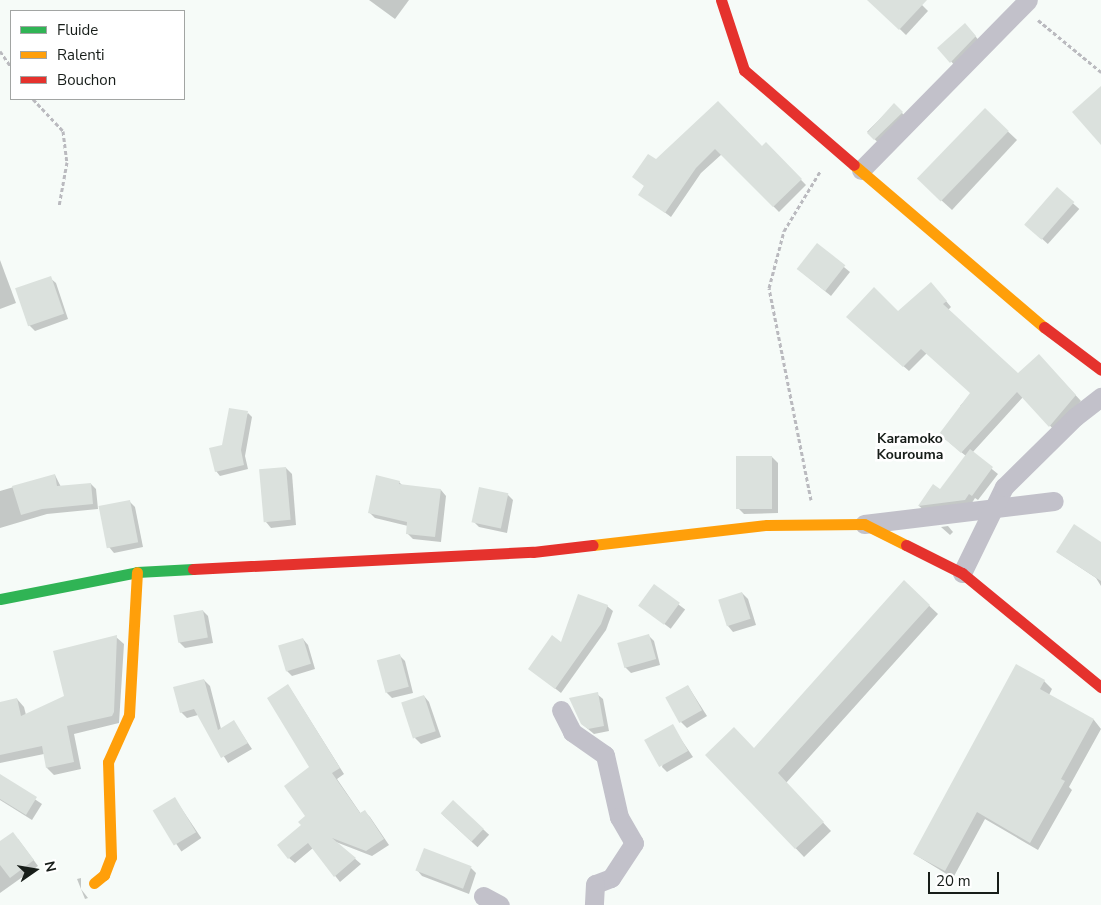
<!DOCTYPE html>
<style>
body{margin:0}
#map{position:relative;width:1101px;height:905px;overflow:hidden;background:#f6fbf8;font-family:"Nunito Sans",sans-serif}
div>[style]{position:absolute}
.shadow>*{inset:0;background:#0003;transform-origin:0 0}
.building>*{inset:0;background:#dbe1dd;transform-origin:0 0}
.path>*{height:3px;margin-top:-1.5px;transform-origin:0;background:repeating-linear-gradient(90deg,#bababf 0 4px,transparent 0 6.5px)}
.street>*{height:19px;margin:-9.5px;padding:0 9.5px;transform-origin:9.5px;border-radius:9.5px;background:#c2c1ca}
.fast>*{height:11px;margin:-5.5px;padding:0 5.5px;transform-origin:5.5px;border-radius:5.5px;background:#30b455}
.slow>*{height:11px;margin:-5.5px;padding:0 5.5px;transform-origin:5.5px;border-radius:5.5px;background:#ff9f0a}
.jam>*{height:11px;margin:-5.5px;padding:0 5.5px;transform-origin:5.5px;border-radius:5.5px;background:#e5322d}
span{translate:-50% -50%;white-space:nowrap;text-align:center;line-height:1.15;-webkit-text-stroke:5px #fff;paint-order:stroke}
.neighbourhood-label{font-size:14px;color:#171d19;font-weight:700}
.legend{position:absolute;left:10px;top:10px;width:175px;height:90px;box-sizing:border-box;background:#fff;border:1px solid #a2a5a3;margin:0;padding:6px 9px;list-style:none;font-size:15px;color:#171d19}
.legend li{display:flex;align-items:center;gap:10px;height:25px}
.legend b{width:25px;border:1px solid #a2a5a3}
.north{position:absolute;left:10px;top:845px;width:50px;height:50px;-webkit-text-stroke:4px #fff;paint-order:stroke;rotate:77deg;font-size:14px;font-weight:700;line-height:20px;text-align:center;color:#171d19}
.north::after{content:'';display:block;margin:auto;width:18px;height:22px;background:#171d19;clip-path:polygon(50% 0,100% 100%,50% 72%,0 100%)}
.scale{position:absolute;left:928px;top:872px;width:71px;height:22px;box-sizing:border-box;border:2px solid #171d19;border-top:0;padding-left:6px;font-size:15px;line-height:18px;white-space:nowrap;color:#171d19;-webkit-text-stroke:4px #fff;paint-order:stroke}
</style>
<div id="map">
<div class="shadow">
<i style="clip-path:polygon(369px 0,409px 0,395px 19px)"></i>
<i style="clip-path:polygon(882px 0,917px 0,928px 11px,906px 35px,876px 6px)"></i>
<i style="clip-path:polygon(971px 31px,981px 43px,957px 68px,939px 48px)"></i>
<i style="clip-path:polygon(718px 102px,762px 148px,766px 144px,806px 185px,779px 212px,722px 154px,701px 173px,671px 217px,640px 194px,657px 161px)"></i>
<i style="left:894px;top:105px;width:18px;height:38px;rotate:45deg"></i>
<i style="clip-path:polygon(985px 110px,1017px 140px,952px 210px,928px 188px)"></i>
<i style="left:1057px;top:189px;width:30px;height:47px;rotate:42deg"></i>
<i style="clip-path:polygon(817px 245px,850px 272px,831px 296px,804px 274px)"></i>
<i style="clip-path:polygon(0 260px,16px 303px,0 309px)"></i>
<i style="clip-path:polygon(50px 278px,56px 283px,68px 319px,35px 331px,29px 325px)"></i>
<i style="clip-path:polygon(936px 289px,951px 307px,948px 310px,1018px 375px,1044px 361px,1081px 401px,1055px 431px,1023px 397px,972px 453px,998px 474px,978px 500px,975px 498px,970px 506px,925px 511px,919px 506px,933px 486px,940px 491px,966px 456px,945px 439px,962px 409px,960px 406px,972px 393px,927px 353px,909px 371px,853px 322px,898px 312px)"></i>
<i style="clip-path:polygon(248px 413px,252px 417px,245px 456px,248px 469px,220px 476px,216px 471px,223px 446px)"></i>
<i style="clip-path:polygon(772px 457px,778px 463px,778px 513px,744px 514px,738px 508px)"></i>
<i style="clip-path:polygon(286px 468px,292px 474px,296px 525px,271px 528px,266px 522px)"></i>
<i style="clip-path:polygon(55px 475px,61px 487px,91px 484px,96px 489px,98px 509px,47px 514px,0 528px,0 491px)"></i>
<i style="clip-path:polygon(399px 482px,403px 486px,441px 490px,446px 496px,441px 542px,413px 539px,407px 533px,408px 526px,375px 518px,369px 512px)"></i>
<i style="clip-path:polygon(480px 489px,508px 495px,513px 500px,507px 533px,479px 527px,473px 521px)"></i>
<i style="clip-path:polygon(130px 502px,135px 507px,143px 547px,114px 553px,109px 547px)"></i>
<i style="clip-path:polygon(948px 526px,953px 532px,950px 535px,941px 527px)"></i>
<i style="clip-path:polygon(1101px 550px,1101px 586px,1096px 578px,1057px 552px)"></i>
<i style="clip-path:polygon(904px 582px,938px 614px,786px 783px,831px 831px,804px 857px,707px 755px,754px 749px)"></i>
<i style="left:654px;top:586px;width:39px;height:24px;rotate:37deg"></i>
<i style="clip-path:polygon(742px 593px,748px 599px,756px 625px,733px 632px,728px 626px)"></i>
<i style="clip-path:polygon(607px 606px,613px 611px,606px 630px,561px 693px,530px 669px)"></i>
<i style="clip-path:polygon(203px 611px,208px 616px,213px 643px,185px 648px,179px 642px)"></i>
<i style="clip-path:polygon(648px 635px,654px 641px,660px 665px,631px 673px,625px 667px)"></i>
<i style="clip-path:polygon(116px 637px,124px 644px,119px 723px,74px 734px,81px 769px,54px 775px,47px 768px,44px 754px,0 763px,0 703px,17px 699px,24px 707px,26px 715px,65px 697px)"></i>
<i style="clip-path:polygon(303px 639px,308px 645px,315px 669px,292px 676px,286px 670px)"></i>
<i style="clip-path:polygon(400px 656px,405px 661px,413px 693px,392px 698px,387px 693px,379px 662px)"></i>
<i style="clip-path:polygon(1017px 666px,1044px 681px,1052px 689px,1049px 695px,1094px 720px,1101px 729px,1069px 787px,1072px 790px,1038px 850px,985px 819px,953px 878px,914px 854px)"></i>
<i style="clip-path:polygon(204px 680px,210px 686px,221px 729px,234px 722px,252px 749px,228px 763px,198px 715px,187px 718px,181px 712px)"></i>
<i style="clip-path:polygon(288px 685px,344px 774px,337px 779px,361px 814px,365px 812px,370px 817px,389px 845px,372px 856px,336px 842px,361px 864px,340px 882px,313px 848px,295px 863px,289px 858px,307px 816px,311px 767px)"></i>
<i style="clip-path:polygon(688px 686px,707px 716px,687px 728px,681px 722px)"></i>
<i style="clip-path:polygon(597px 694px,603px 699px,609px 731px,594px 734px,582px 724px)"></i>
<i style="clip-path:polygon(424px 696px,429px 702px,441px 737px,421px 744px,415px 738px)"></i>
<i style="clip-path:polygon(672px 726px,693px 757px,667px 772px,662px 767px)"></i>
<i style="clip-path:polygon(0 776px,42px 804px,32px 820px,0 800px)"></i>
<i style="left:175px;top:799px;width:47px;height:24px;rotate:56deg"></i>
<i style="left:454px;top:802px;width:48px;height:17px;rotate:43deg"></i>
<i style="clip-path:polygon(18px 839px,38px 866px,0 893px,0 843px)"></i>
<i style="clip-path:polygon(471px 868px,476px 873px,469px 894px,422px 876px,417px 870px)"></i>
<i style="clip-path:polygon(81px 878px,81px 889px,88px 898px,85px 899px,77px 879px)"></i>
</div>
<div class="building">
<i style="clip-path:polygon(867px 0,927px 0,899px 30px)"></i>
<i style="clip-path:polygon(965px 23px,976px 36px,950px 63px,937px 48px)"></i>
<i style="clip-path:polygon(1101px 86px,1101px 145px,1072px 112px)"></i>
<i style="clip-path:polygon(718px 101px,762px 146px,766px 142px,802px 179px,773px 207px,715px 149px,696px 168px,665px 213px,638px 195px,644px 186px,632px 177px,648px 154px,656px 159px)"></i>
<i style="clip-path:polygon(894px 103px,903px 112px,874px 140px,867px 133px)"></i>
<i style="left:985px;top:108px;width:33px;height:98px;rotate:44deg"></i>
<i style="left:1057px;top:187px;width:23px;height:50px;rotate:41deg"></i>
<i style="left:817px;top:243px;width:36px;height:33px;rotate:38deg"></i>
<i style="left:51px;top:276px;width:40px;height:38px;rotate:71deg"></i>
<i style="clip-path:polygon(931px 282px,947px 301px,943px 304px,1018px 373px,1039px 354px,1076px 395px,1049px 427px,1017px 392px,961px 453px,939px 434px,970px 393px,921px 349px,903px 367px,846px 317px,874px 287px,898px 311px)"></i>
<i style="clip-path:polygon(229px 408px,248px 411px,241px 450px,244px 465px,215px 472px,209px 448px,222px 445px)"></i>
<i style="clip-path:polygon(970px 449px,993px 467px,972px 496px,969px 494px,965px 500px,918px 506px,933px 484px,940px 489px)"></i>
<i style="left:736px;top:456px;width:36px;height:53px"></i>
<i style="left:286px;top:467px;width:53px;height:27px;rotate:85deg"></i>
<i style="clip-path:polygon(55px 474px,57px 486px,91px 483px,93px 504px,42px 509px,21px 515px,12px 486px)"></i>
<i style="clip-path:polygon(376px 475px,400px 481px,399px 484px,441px 489px,435px 537px,406px 534px,407px 522px,368px 513px)"></i>
<i style="left:479px;top:487px;width:30px;height:36px;rotate:12deg"></i>
<i style="left:130px;top:500px;width:43px;height:32px;rotate:79deg"></i>
<i style="clip-path:polygon(1074px 524px,1101px 542px,1101px 581px,1056px 552px)"></i>
<i style="clip-path:polygon(904px 580px,930px 605px,778px 773px,824px 822px,795px 849px,705px 755px,734px 727px,754px 748px)"></i>
<i style="left:654px;top:584px;width:32px;height:27px;rotate:36deg"></i>
<i style="left:742px;top:592px;width:28px;height:25px;rotate:72deg"></i>
<i style="clip-path:polygon(578px 594px,608px 605px,601px 624px,555px 689px,528px 669px,552px 635px,561px 642px)"></i>
<i style="left:203px;top:610px;width:28px;height:30px;rotate:80deg"></i>
<i style="left:649px;top:634px;width:26px;height:33px;rotate:74deg"></i>
<i style="clip-path:polygon(117px 635px,114px 712px,112px 716px,67px 726px,74px 762px,46px 768px,42px 746px,0 755px,0 702px,17px 698px,21px 716px,64px 696px,53px 651px)"></i>
<i style="left:303px;top:638px;width:27px;height:26px;rotate:73deg"></i>
<i style="left:400px;top:654px;width:34px;height:24px;rotate:75deg"></i>
<i style="clip-path:polygon(1016px 664px,1045px 680px,1040px 689px,1094px 719px,1061px 779px,1065px 781px,1030px 843px,977px 812px,945px 871px,913px 854px)"></i>
<i style="clip-path:polygon(204px 679px,218px 730px,234px 720px,248px 743px,221px 758px,194px 709px,180px 713px,173px 687px)"></i>
<i style="clip-path:polygon(288px 684px,340px 768px,332px 773px,360px 813px,365px 810px,384px 839px,366px 851px,332px 838px,356px 858px,334px 877px,308px 843px,288px 859px,277px 845px,301px 825px,298px 822px,305px 816px,284px 786px,309px 767px,267px 698px)"></i>
<i style="left:688px;top:685px;width:29px;height:26px;rotate:61deg"></i>
<i style="clip-path:polygon(598px 692px,604px 726px,588px 729px,581px 724px,569px 698px)"></i>
<i style="left:424px;top:695px;width:38px;height:24px;rotate:72deg"></i>
<i style="left:673px;top:724px;width:31px;height:33px;rotate:61deg"></i>
<i style="clip-path:polygon(0 774px,37px 797px,26px 815px,0 799px)"></i>
<i style="left:175px;top:797px;width:41px;height:26px;rotate:59deg"></i>
<i style="left:453px;top:800px;width:42px;height:18px;rotate:43deg"></i>
<i style="clip-path:polygon(13px 832px,34px 860px,10px 878px,0 865px,0 841px)"></i>
<i style="left:424px;top:848px;width:51px;height:24px;rotate:21deg"></i>
</div>
<div class="path">
<i style="left:1038px;top:20px;width:82px;rotate:39.5deg"></i>
<i style="left:0;top:51px;width:19px;rotate:55deg"></i>
<i style="left:33px;top:99px;width:44px;rotate:46.8deg"></i>
<i style="left:63px;top:131px;width:31px;rotate:83deg"></i>
<i style="left:67px;top:162px;width:45px;rotate:100.3deg"></i>
<i style="left:811px;top:500px;width:216px;rotate:-101.2deg"></i>
<i style="left:769px;top:288px;width:59px;rotate:-75.3deg"></i>
<i style="left:784px;top:231px;width:71px;rotate:-58.8deg"></i>
</div>
<div class="street">
<i style="left:861px;top:170px;width:238px;rotate:-45.5deg"></i>
<i style="left:864px;top:524px;width:191px;rotate:-6.9deg"></i>
<i style="left:962px;top:573px;width:96px;rotate:-64deg"></i>
<i style="left:1004px;top:487px;width:100px;rotate:-44.6deg"></i>
<i style="left:1075px;top:417px;width:33px;rotate:-38deg"></i>
<i style="left:561px;top:710px;width:25px;rotate:63deg"></i>
<i style="left:572px;top:732px;width:40px;rotate:34.9deg"></i>
<i style="left:605px;top:755px;width:64px;rotate:77.3deg"></i>
<i style="left:619px;top:817px;width:30px;rotate:60deg"></i>
<i style="left:634px;top:843px;width:42px;rotate:123.3deg"></i>
<i style="left:611px;top:878px;width:17px;rotate:159deg"></i>
<i style="left:595px;top:884px;width:21px;rotate:93deg"></i>
<i style="left:483px;top:896px;width:19px;rotate:28deg"></i>
</div>
<div class="fast">
<i style="left:0;top:599px;width:140px;rotate:-11.1deg"></i>
<i style="left:137px;top:572px;width:56px;rotate:-3.1deg"></i>
</div>
<div class="slow">
<i style="left:854px;top:165px;width:250px;rotate:40.5deg"></i>
<i style="left:593px;top:545px;width:175px;rotate:-6.6deg"></i>
<i style="left:767px;top:525px;width:97px;rotate:-0.6deg"></i>
<i style="left:864px;top:524px;width:47px;rotate:26.6deg"></i>
<i style="left:94px;top:883px;width:13px;rotate:-39deg"></i>
<i style="left:104px;top:875px;width:19px;rotate:-69deg"></i>
<i style="left:111px;top:857px;width:95px;rotate:-91.8deg"></i>
<i style="left:108px;top:762px;width:51px;rotate:-65.9deg"></i>
<i style="left:129px;top:715px;width:143px;rotate:-86.8deg"></i>
</div>
<div class="jam">
<i style="left:721px;top:0;width:74px;rotate:71.8deg"></i>
<i style="left:744px;top:70px;width:145px;rotate:40.8deg"></i>
<i style="left:1044px;top:327px;width:71px;rotate:37deg"></i>
<i style="left:906px;top:545px;width:63px;rotate:26.6deg"></i>
<i style="left:962px;top:573px;width:180px;rotate:39.4deg"></i>
<i style="left:193px;top:569px;width:340px;rotate:-2.9deg"></i>
<i style="left:533px;top:552px;width:60px;rotate:-6.7deg"></i>
</div>
<div class="neighbourhood-label">
<span style="left:910px;top:447px">Karamoko<br>Kourouma</span>
</div>
<ul class="legend">
<li><b style="height:6px;background:#30b455"></b>Fluide</li>
<li><b style="height:6px;background:#ff9f0a"></b>Ralenti</li>
<li><b style="height:6px;background:#e5322d"></b>Bouchon</li>
</ul>
<div class="north">N</div>
<div class="scale">20 m</div>
</div>
